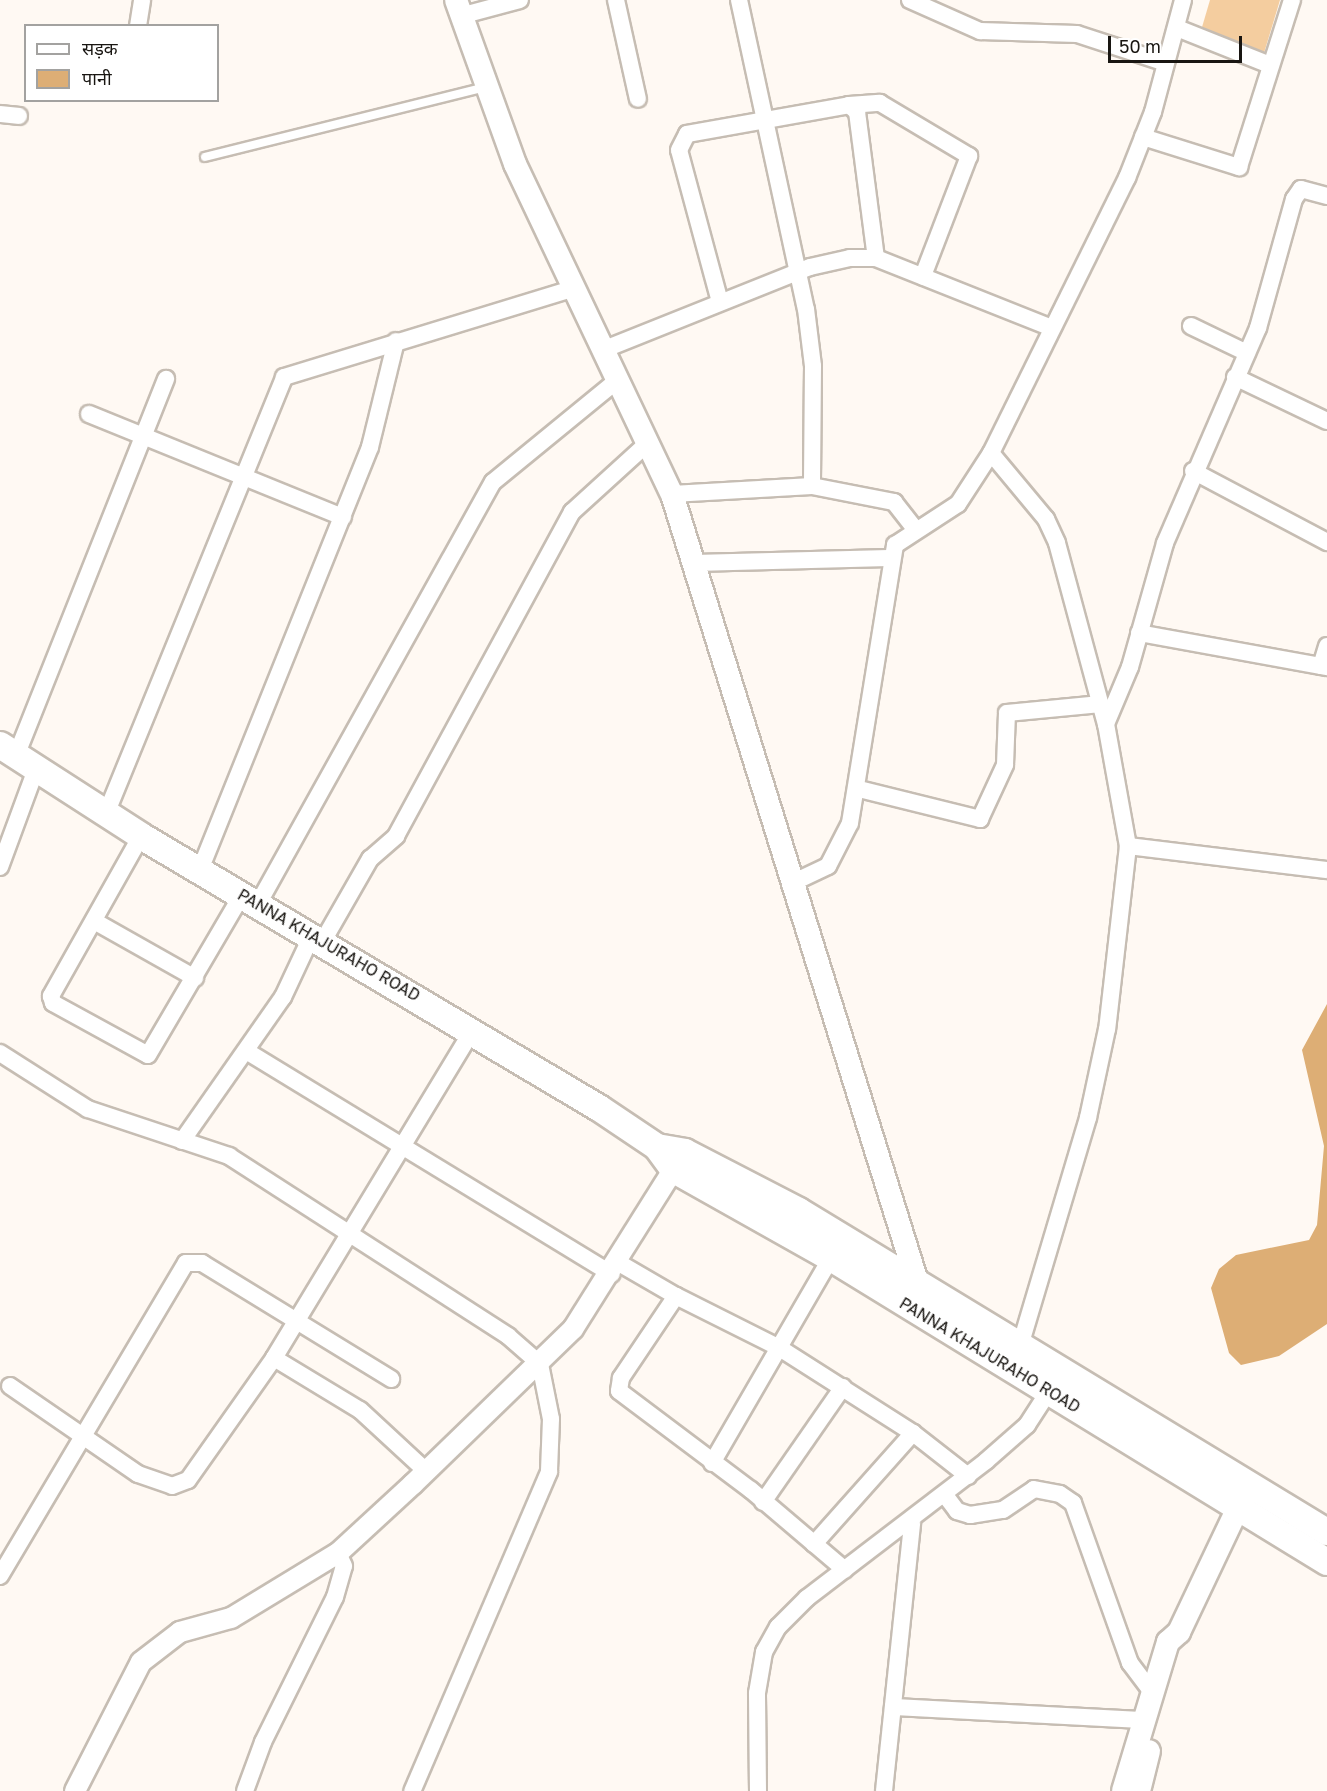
<!DOCTYPE html>
<meta charset="utf-8">
<style>
body{margin:0}
#map{position:relative;width:1327px;height:1791px;overflow:hidden;background:#fff9f3;font-family:"Golos Text","Noto Sans Devanagari",sans-serif}
div>[style]{position:absolute}
.green>*{inset:0;background:#f4cd9f}
.water>*{inset:0;background:#ddae75}
.roads{filter:drop-shadow(2px 0 #c6bdb3) drop-shadow(-2px 0 #c6bdb3) drop-shadow(0 2px #c6bdb3) drop-shadow(0 -2px #c6bdb3)}
.service>*{height:8px;margin:-4px;padding:0 4px;transform-origin:4px;border-radius:4px;background:#fff}
.minor>*{height:16px;margin:-8px;padding:0 8px;transform-origin:8px;border-radius:8px;background:#fff}
.tertiary>*{height:20px;margin:-10px;padding:0 10px;transform-origin:10px;border-radius:10px;background:#fff}
.secondary>*{height:22px;margin:-11px;padding:0 11px;transform-origin:11px;border-radius:11px;background:#fff}
.primary>*{height:26px;margin:-13px;padding:0 13px;transform-origin:13px;border-radius:13px;background:#fff}
span{translate:-50% -50%;white-space:nowrap;text-align:center;line-height:1.15;-webkit-text-stroke:4.5px #fff;paint-order:stroke}
.street-label{font-size:16px;color:#191612}
.legend{position:absolute;left:24px;top:24px;width:195px;height:78px;box-sizing:border-box;background:#fff;border:2px solid #a3a2a0;margin:0;padding:8px 10px;list-style:none;font-size:18px;color:#191612}
.legend li{display:flex;align-items:center;gap:12px;height:30px}
.legend b{width:30px;border:2px solid #a3a2a0}
.scale{position:absolute;left:1108px;top:36px;width:134px;height:27px;box-sizing:border-box;border:3px solid #191612;border-top:0;padding-left:8px;font-size:18px;line-height:21px;white-space:nowrap;color:#191612;-webkit-text-stroke:4px #fff;paint-order:stroke}
</style>
<div id="map">
<div class="green">
<i style="clip-path:polygon(1210px 0,1280px 0,1264px 53px,1200px 34px)"></i>
</div>
<div class="water">
<i style="clip-path:polygon(1327px 1004px,1327px 1324px,1279px 1356px,1241px 1365px,1229px 1353px,1211px 1288px,1219px 1269px,1236px 1255px,1309px 1240px,1317px 1225px,1324px 1146px,1302px 1050px)"></i>
</div>
<div class="roads">
<div class="service">
<i style="left:205px;top:157px;width:290px;rotate:-14deg"></i>
</div>
<div class="minor">
<i style="left:616px;top:0;width:101px;rotate:77.5deg"></i>
<i style="left:739px;top:0;width:316px;rotate:77.8deg"></i>
<i style="left:806px;top:309px;width:57px;rotate:83deg"></i>
<i style="left:813px;top:366px;width:120px;rotate:90.5deg"></i>
<i style="left:910px;top:0;width:77px;rotate:23.9deg"></i>
<i style="left:980px;top:31px;width:97px;rotate:1.8deg"></i>
<i style="left:1077px;top:34px;width:90px;rotate:18deg"></i>
<i style="left:460px;top:16px;width:62px;rotate:-14.9deg"></i>
<i style="left:138px;top:26px;width:26px;rotate:-81deg"></i>
<i style="left:1177px;top:28px;width:100px;rotate:21.7deg"></i>
<i style="left:849px;top:105px;width:31px;rotate:-4deg"></i>
<i style="left:880px;top:103px;width:104px;rotate:30.8deg"></i>
<i style="left:969px;top:156px;width:129px;rotate:111deg"></i>
<i style="left:0;top:114px;width:19px;rotate:6deg"></i>
<i style="left:1143px;top:137px;width:101px;rotate:17.4deg"></i>
<i style="left:1239px;top:167px;width:175px;rotate:-72.4deg"></i>
<i style="left:720px;top:302px;width:157px;rotate:-105.1deg"></i>
<i style="left:679px;top:150px;width:18px;rotate:-63deg"></i>
<i style="left:687px;top:134px;width:165px;rotate:-10.1deg"></i>
<i style="left:849px;top:105px;width:11px;rotate:41deg"></i>
<i style="left:857px;top:112px;width:147px;rotate:82.6deg"></i>
<i style="left:1191px;top:326px;width:62px;rotate:25.7deg"></i>
<i style="left:605px;top:349px;width:221px;rotate:-21.8deg"></i>
<i style="left:810px;top:267px;width:41px;rotate:-12.7deg"></i>
<i style="left:850px;top:258px;width:26px"></i>
<i style="left:876px;top:258px;width:189px;rotate:21.7deg"></i>
<i style="left:1235px;top:377px;width:102px;rotate:25.6deg"></i>
<i style="left:89px;top:414px;width:274px;rotate:22.1deg"></i>
<i style="left:991px;top:453px;width:86px;rotate:50.2deg"></i>
<i style="left:1046px;top:519px;width:26px;rotate:65deg"></i>
<i style="left:1057px;top:543px;width:188px;rotate:74.9deg"></i>
<i style="left:1106px;top:724px;width:124px;rotate:79.8deg"></i>
<i style="left:1128px;top:846px;width:184px;rotate:96.5deg"></i>
<i style="left:1107px;top:1029px;width:91px;rotate:102.1deg"></i>
<i style="left:1088px;top:1118px;width:238px;rotate:106.6deg"></i>
<i style="left:1193px;top:471px;width:152px;rotate:27.9deg"></i>
<i style="left:672px;top:494px;width:140px;rotate:-3.3deg"></i>
<i style="left:812px;top:486px;width:84px;rotate:11deg"></i>
<i style="left:894px;top:502px;width:34px;rotate:52deg"></i>
<i style="left:694px;top:563px;width:195px;rotate:-1.5deg"></i>
<i style="left:1139px;top:633px;width:191px;rotate:10.3deg"></i>
<i style="left:1321px;top:666px;width:21px;rotate:-73deg"></i>
<i style="left:1106px;top:724px;width:62px;rotate:-67.2deg"></i>
<i style="left:1130px;top:667px;width:129px;rotate:-74.2deg"></i>
<i style="left:1165px;top:543px;width:234px;rotate:-66.6deg"></i>
<i style="left:1258px;top:328px;width:134px;rotate:-74.4deg"></i>
<i style="left:1294px;top:199px;width:12px;rotate:-55deg"></i>
<i style="left:1301px;top:189px;width:27px;rotate:15deg"></i>
<i style="left:16px;top:756px;width:406px;rotate:-68.3deg"></i>
<i style="left:859px;top:789px;width:125px;rotate:13.9deg"></i>
<i style="left:980px;top:819px;width:60px;rotate:-65.2deg"></i>
<i style="left:1005px;top:765px;width:52px;rotate:-87.8deg"></i>
<i style="left:1007px;top:713px;width:94px;rotate:-5.5deg"></i>
<i style="left:106px;top:814px;width:472px;rotate:-67.8deg"></i>
<i style="left:284px;top:377px;width:301px;rotate:-17deg"></i>
<i style="left:141px;top:836px;width:184px;rotate:119.4deg"></i>
<i style="left:51px;top:996px;width:7px;rotate:74deg"></i>
<i style="left:53px;top:1003px;width:108px;rotate:28.7deg"></i>
<i style="left:148px;top:1055px;width:186px;rotate:-59.6deg"></i>
<i style="left:1128px;top:846px;width:200px;rotate:6.9deg"></i>
<i style="left:0;top:867px;width:104px;rotate:-69.8deg"></i>
<i style="left:200px;top:870px;width:456px;rotate:-68.1deg"></i>
<i style="left:370px;top:447px;width:109px;rotate:-76.2deg"></i>
<i style="left:790px;top:884px;width:42px;rotate:-25.3deg"></i>
<i style="left:828px;top:866px;width:48px;rotate:-62.9deg"></i>
<i style="left:850px;top:823px;width:282px;rotate:-80.8deg"></i>
<i style="left:895px;top:545px;width:75px;rotate:-33.1deg"></i>
<i style="left:958px;top:504px;width:61px;rotate:-57.1deg"></i>
<i style="left:991px;top:453px;width:307px;rotate:-63.7deg"></i>
<i style="left:1127px;top:178px;width:71px;rotate:-68.5deg"></i>
<i style="left:1153px;top:112px;width:116px;rotate:-75deg"></i>
<i style="left:258px;top:904px;width:483px;rotate:-60.9deg"></i>
<i style="left:493px;top:482px;width:163px;rotate:-39.3deg"></i>
<i style="left:94px;top:921px;width:116px;rotate:29.4deg"></i>
<i style="left:323px;top:941px;width:95px;rotate:-60.2deg"></i>
<i style="left:370px;top:859px;width:35px;rotate:-41deg"></i>
<i style="left:396px;top:836px;width:369px;rotate:-61.5deg"></i>
<i style="left:572px;top:512px;width:104px;rotate:-42.3deg"></i>
<i style="left:248px;top:1052px;width:426px;rotate:31.4deg"></i>
<i style="left:0;top:1053px;width:104px;rotate:32.5deg"></i>
<i style="left:88px;top:1109px;width:149px;rotate:18.4deg"></i>
<i style="left:229px;top:1156px;width:332px;rotate:32.8deg"></i>
<i style="left:508px;top:1336px;width:43px;rotate:41.2deg"></i>
<i style="left:540px;top:1364px;width:56px;rotate:78.7deg"></i>
<i style="left:551px;top:1419px;width:53px;rotate:92.2deg"></i>
<i style="left:549px;top:1472px;width:347px;rotate:113.2deg"></i>
<i style="left:182px;top:1141px;width:176px;rotate:-55deg"></i>
<i style="left:283px;top:997px;width:68px;rotate:-64.9deg"></i>
<i style="left:619px;top:1263px;width:66px;rotate:30.1deg"></i>
<i style="left:676px;top:1296px;width:99px;rotate:123.9deg"></i>
<i style="left:621px;top:1378px;width:13px;rotate:99deg"></i>
<i style="left:619px;top:1391px;width:165px;rotate:36.9deg"></i>
<i style="left:751px;top:1490px;width:123px;rotate:40.4deg"></i>
<i style="left:676px;top:1296px;width:114px;rotate:26.6deg"></i>
<i style="left:778px;top:1347px;width:160px;rotate:32.5deg"></i>
<i style="left:913px;top:1433px;width:70px;rotate:38deg"></i>
<i style="left:274px;top:1358px;width:100px;rotate:31.2deg"></i>
<i style="left:360px;top:1410px;width:90px;rotate:42.7deg"></i>
<i style="left:10px;top:1386px;width:155px;rotate:34.5deg"></i>
<i style="left:138px;top:1474px;width:36px;rotate:19deg"></i>
<i style="left:172px;top:1486px;width:17px;rotate:-21deg"></i>
<i style="left:188px;top:1480px;width:149px;rotate:-54.8deg"></i>
<i style="left:274px;top:1358px;width:385px;rotate:-58.8deg"></i>
<i style="left:712px;top:1463px;width:237px;rotate:-59.9deg"></i>
<i style="left:945px;top:1495px;width:20px;rotate:53deg"></i>
<i style="left:957px;top:1511px;width:14px;rotate:17deg"></i>
<i style="left:970px;top:1515px;width:33px;rotate:-9deg"></i>
<i style="left:1003px;top:1510px;width:37px;rotate:-34deg"></i>
<i style="left:1034px;top:1489px;width:26px;rotate:11deg"></i>
<i style="left:1060px;top:1494px;width:16px;rotate:35deg"></i>
<i style="left:1073px;top:1503px;width:170px;rotate:70.4deg"></i>
<i style="left:1130px;top:1663px;width:36px;rotate:53deg"></i>
<i style="left:763px;top:1502px;width:140px;rotate:-55.2deg"></i>
<i style="left:814px;top:1544px;width:149px;rotate:-48.3deg"></i>
<i style="left:0;top:1576px;width:364px;rotate:-59.3deg"></i>
<i style="left:186px;top:1263px;width:16px"></i>
<i style="left:202px;top:1263px;width:222px;rotate:31.5deg"></i>
<i style="left:893px;top:1707px;width:250px;rotate:3deg"></i>
<i style="left:245px;top:1791px;width:52px;rotate:-69.8deg"></i>
<i style="left:263px;top:1742px;width:162px;rotate:-63.6deg"></i>
<i style="left:335px;top:1597px;width:32px;rotate:-74deg"></i>
<i style="left:344px;top:1566px;width:14px;rotate:-115deg"></i>
<i style="left:758px;top:1791px;width:98px;rotate:-90.6deg"></i>
<i style="left:757px;top:1693px;width:42px;rotate:-80.3deg"></i>
<i style="left:764px;top:1652px;width:29px;rotate:-61deg"></i>
<i style="left:778px;top:1627px;width:41px;rotate:-45deg"></i>
<i style="left:807px;top:1598px;width:225px;rotate:-37.4deg"></i>
<i style="left:986px;top:1461px;width:55px;rotate:-41.3deg"></i>
<i style="left:1027px;top:1425px;width:40px;rotate:-57.1deg"></i>
<i style="left:884px;top:1791px;width:269px;rotate:-84deg"></i>
</div>
<div class="tertiary">
<i style="left:75px;top:1791px;width:145px;rotate:-62.9deg"></i>
<i style="left:141px;top:1662px;width:49px;rotate:-37.6deg"></i>
<i style="left:180px;top:1632px;width:53px;rotate:-15.4deg"></i>
<i style="left:231px;top:1618px;width:125px;rotate:-31.3deg"></i>
<i style="left:338px;top:1553px;width:102px;rotate:-42.6deg"></i>
<i style="left:413px;top:1484px;width:223px;rotate:-44.1deg"></i>
<i style="left:573px;top:1329px;width:201px;rotate:-57.8deg"></i>
</div>
<div class="secondary">
<i style="left:456px;top:0;width:174px;rotate:70.2deg"></i>
<i style="left:515px;top:164px;width:365px;rotate:64.6deg"></i>
<i style="left:672px;top:494px;width:825px;rotate:72.73deg"></i>
<i style="left:1123px;top:1791px;width:156px;rotate:-73.2deg"></i>
<i style="left:1168px;top:1642px;width:15px;rotate:-42deg"></i>
<i style="left:1179px;top:1632px;width:156px;rotate:-64.6deg"></i>
<i style="left:1139px;top:1791px;width:41px;rotate:-76deg"></i>
</div>
<div class="primary">
<i style="left:0;top:745px;width:168px;rotate:32.8deg"></i>
<i style="left:141px;top:836px;width:533px;rotate:30.71deg"></i>
<i style="left:599px;top:1108px;width:70px;rotate:33.9deg"></i>
<i style="left:657px;top:1147px;width:29px;rotate:54deg"></i>
<i style="left:674px;top:1170px;width:180px;rotate:29.3deg"></i>
<i style="left:831px;top:1258px;width:582px;rotate:31.5deg"></i>
<i style="left:657px;top:1147px;width:28px;rotate:10deg"></i>
<i style="left:685px;top:1152px;width:128px;rotate:27.4deg"></i>
<i style="left:799px;top:1211px;width:618px;rotate:31.3deg"></i>
</div>
</div>
<div class="street-label">
<span style="left:329px;top:945px;rotate:30deg">PANNA KHAJURAHO ROAD</span>
<span style="left:990px;top:1355px;rotate:31deg">PANNA KHAJURAHO ROAD</span>
</div>
<ul class="legend">
<li><b style="height:8px;background:#fff"></b>सड़क</li>
<li><b style="height:16px;background:#ddae75"></b>पानी</li>
</ul>
<div class="scale">50 m</div>
</div>
